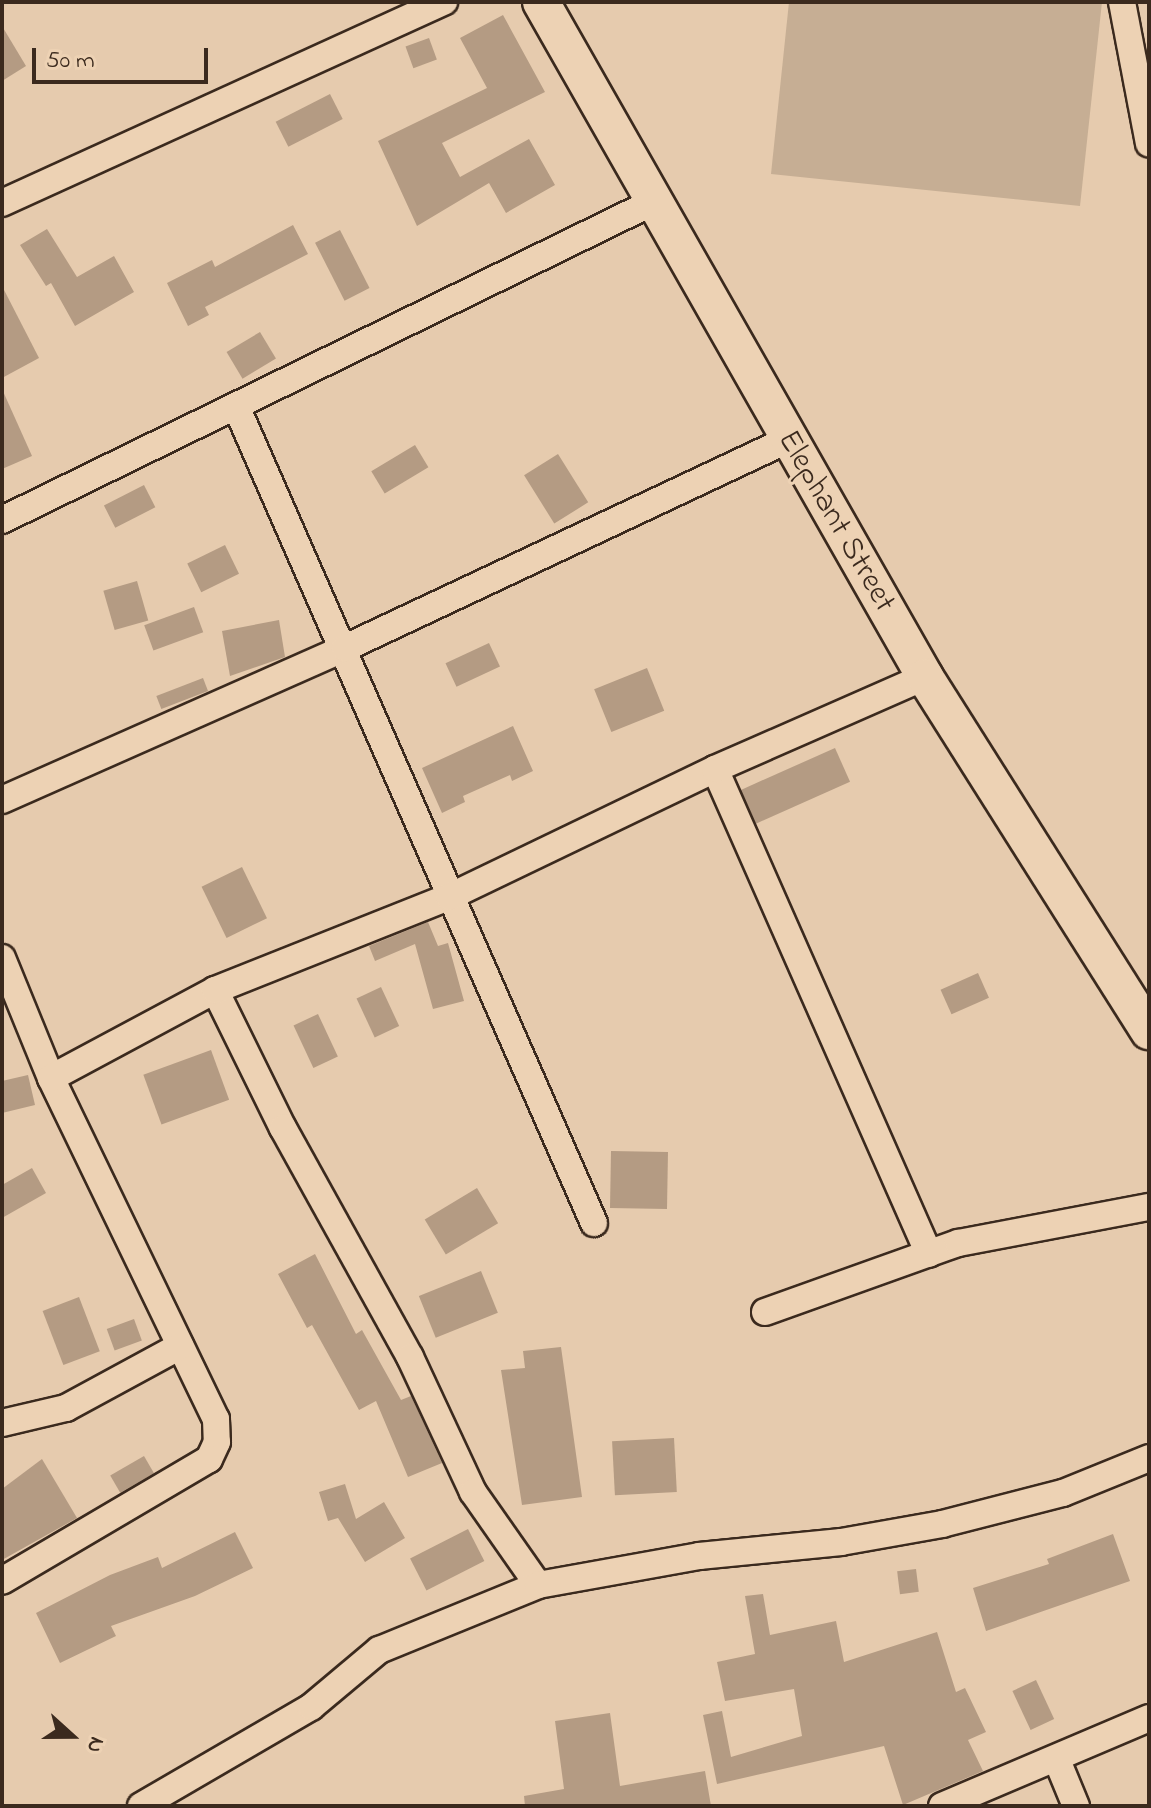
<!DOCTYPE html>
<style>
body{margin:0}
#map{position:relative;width:1151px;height:1808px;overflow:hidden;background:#e6cbae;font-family:"Indie Flower",sans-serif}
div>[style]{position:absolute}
.green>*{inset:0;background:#c6ae94}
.building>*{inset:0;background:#b49b83;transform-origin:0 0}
.roads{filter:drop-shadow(2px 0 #3b2a1e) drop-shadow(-2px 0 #3b2a1e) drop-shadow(0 2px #3b2a1e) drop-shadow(0 -2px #3b2a1e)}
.minor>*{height:26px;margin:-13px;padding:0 13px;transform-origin:13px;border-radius:13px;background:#edd2b4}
.secondary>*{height:36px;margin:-18px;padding:0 18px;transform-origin:18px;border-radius:18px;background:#edd2b4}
span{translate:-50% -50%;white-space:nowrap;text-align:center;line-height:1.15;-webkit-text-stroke:6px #edd2b4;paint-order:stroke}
.street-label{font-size:32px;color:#3b2a1e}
.frame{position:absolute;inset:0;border:4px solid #3b2a1e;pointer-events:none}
.north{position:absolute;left:32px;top:1696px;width:80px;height:80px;-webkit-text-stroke:6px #edd2b4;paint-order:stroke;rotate:111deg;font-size:22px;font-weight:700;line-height:32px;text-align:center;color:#3b2a1e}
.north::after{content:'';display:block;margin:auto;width:28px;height:36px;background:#3b2a1e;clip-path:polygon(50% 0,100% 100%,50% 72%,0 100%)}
.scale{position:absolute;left:32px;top:48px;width:176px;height:36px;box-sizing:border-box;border:4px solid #3b2a1e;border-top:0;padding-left:10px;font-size:24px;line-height:28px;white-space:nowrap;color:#3b2a1e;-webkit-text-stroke:6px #edd2b4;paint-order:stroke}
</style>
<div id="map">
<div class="green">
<i style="clip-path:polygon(789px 2px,1102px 2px,1080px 206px,771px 174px)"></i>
</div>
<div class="building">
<i style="clip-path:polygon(503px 15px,545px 92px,442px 143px,460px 177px,529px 139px,555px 185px,506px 213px,489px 183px,417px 226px,378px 141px,487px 88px,460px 38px)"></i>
<i style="clip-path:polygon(2px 26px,26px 66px,2px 81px)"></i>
<i style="left:429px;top:38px;width:23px;height:25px;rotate:70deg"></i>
<i style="left:330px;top:94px;width:28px;height:61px;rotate:63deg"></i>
<i style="clip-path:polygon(293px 225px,308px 254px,205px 307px,209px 315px,188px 326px,167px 283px,212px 260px,215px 267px)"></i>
<i style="clip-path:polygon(47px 229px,77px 277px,114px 256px,134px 292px,75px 326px,51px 283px,46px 286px,20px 245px)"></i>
<i style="left:340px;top:230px;width:65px;height:28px;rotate:63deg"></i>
<i style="clip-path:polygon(2px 286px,39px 358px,2px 378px)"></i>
<i style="left:260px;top:332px;width:31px;height:39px;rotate:59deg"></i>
<i style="clip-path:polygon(2px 389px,32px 456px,2px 469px)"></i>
<i style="left:415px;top:445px;width:26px;height:51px;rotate:59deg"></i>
<i style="left:558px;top:454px;width:57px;height:40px;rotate:58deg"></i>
<i style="left:144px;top:485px;width:25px;height:45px;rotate:63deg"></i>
<i style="left:225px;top:545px;width:32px;height:42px;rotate:64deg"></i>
<i style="left:137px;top:581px;width:41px;height:35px;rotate:74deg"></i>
<i style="left:194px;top:607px;width:27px;height:53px;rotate:70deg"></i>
<i style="clip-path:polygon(279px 620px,285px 657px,230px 676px,222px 631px)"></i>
<i style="left:489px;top:643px;width:26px;height:48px;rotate:65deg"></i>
<i style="left:647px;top:668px;width:46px;height:57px;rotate:68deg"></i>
<i style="left:203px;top:678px;width:14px;height:50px;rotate:69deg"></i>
<i style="clip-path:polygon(513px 726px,533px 771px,512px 781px,510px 775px,463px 796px,465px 802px,442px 813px,422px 768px)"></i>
<i style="left:835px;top:748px;width:37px;height:103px;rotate:66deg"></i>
<i style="left:242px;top:867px;width:57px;height:45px;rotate:64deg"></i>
<i style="clip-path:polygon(428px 922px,438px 946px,448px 943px,464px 1001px,433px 1009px,415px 944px,375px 961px,369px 946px)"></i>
<i style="left:978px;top:973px;width:27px;height:41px;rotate:66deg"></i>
<i style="left:381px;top:987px;width:43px;height:27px;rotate:65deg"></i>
<i style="left:318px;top:1014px;width:47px;height:27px;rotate:65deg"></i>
<i style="left:211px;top:1050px;width:53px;height:72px;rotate:70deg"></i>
<i style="clip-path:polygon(28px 1075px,35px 1105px,2px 1113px,2px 1081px)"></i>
<i style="left:611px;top:1151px;width:57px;height:57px;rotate:1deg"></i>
<i style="clip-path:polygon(32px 1168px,46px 1193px,2px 1218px,2px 1185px)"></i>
<i style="left:477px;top:1188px;width:41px;height:61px;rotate:59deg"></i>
<i style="clip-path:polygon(315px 1254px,356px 1334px,362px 1330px,401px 1400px,411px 1396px,442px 1463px,408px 1477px,376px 1401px,359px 1410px,312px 1325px,307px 1328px,278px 1274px)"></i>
<i style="left:481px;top:1271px;width:45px;height:67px;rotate:68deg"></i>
<i style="left:79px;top:1297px;width:58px;height:39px;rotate:69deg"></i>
<i style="left:134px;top:1319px;width:23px;height:29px;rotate:70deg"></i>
<i style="clip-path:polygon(561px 1347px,582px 1497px,522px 1505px,501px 1370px,525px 1368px,523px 1351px)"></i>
<i style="left:674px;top:1438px;width:54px;height:62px;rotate:87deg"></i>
<i style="left:144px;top:1456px;width:20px;height:39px;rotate:60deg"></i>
<i style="clip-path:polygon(42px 1459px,77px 1518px,2px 1560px,2px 1489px)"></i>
<i style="clip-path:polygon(345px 1484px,356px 1519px,384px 1502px,405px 1538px,365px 1562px,338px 1518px,328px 1521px,319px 1492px)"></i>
<i style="left:468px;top:1529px;width:36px;height:65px;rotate:63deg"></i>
<i style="clip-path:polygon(235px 1532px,253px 1568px,195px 1596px,111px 1626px,116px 1636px,60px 1663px,36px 1613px,110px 1575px,158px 1557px,162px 1568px)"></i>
<i style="clip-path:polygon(1113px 1534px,1130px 1581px,986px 1631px,973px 1588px,1049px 1564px,1047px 1559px)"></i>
<i style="left:916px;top:1569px;width:23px;height:19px;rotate:83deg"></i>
<i style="clip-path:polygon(763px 1594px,770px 1635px,836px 1621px,844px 1662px,937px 1632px,956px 1692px,965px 1688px,986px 1732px,968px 1740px,983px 1771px,903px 1805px,884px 1746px,717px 1784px,703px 1715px,722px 1711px,731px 1757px,802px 1736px,794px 1689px,725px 1701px,717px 1662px,755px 1654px,745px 1596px)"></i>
<i style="left:1036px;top:1680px;width:43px;height:26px;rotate:65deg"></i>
<i style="clip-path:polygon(610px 1713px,620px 1786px,705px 1771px,711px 1806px,525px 1806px,524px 1796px,564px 1789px,555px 1721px)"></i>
</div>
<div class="roads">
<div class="minor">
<i style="left:1122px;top:2px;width:144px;rotate:79.2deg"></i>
<i style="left:2px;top:203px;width:486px;rotate:-24.5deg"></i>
<i style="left:236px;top:406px;width:892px;rotate:66.34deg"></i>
<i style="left:2px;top:520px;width:725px;rotate:-26.03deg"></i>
<i style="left:715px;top:769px;width:530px;rotate:66.19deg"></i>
<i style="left:2px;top:800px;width:375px;rotate:-23.9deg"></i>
<i style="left:345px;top:648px;width:489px;rotate:-25.2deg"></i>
<i style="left:2px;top:958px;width:130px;rotate:67.8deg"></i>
<i style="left:51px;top:1078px;width:379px;rotate:64.2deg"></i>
<i style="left:216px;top:1419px;width:23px;rotate:88deg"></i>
<i style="left:217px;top:1442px;width:19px;rotate:115deg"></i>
<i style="left:209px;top:1459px;width:240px;rotate:149.5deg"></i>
<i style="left:215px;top:990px;width:154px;rotate:63.8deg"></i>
<i style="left:283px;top:1128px;width:262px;rotate:61deg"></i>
<i style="left:410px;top:1357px;width:149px;rotate:65deg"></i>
<i style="left:473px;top:1492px;width:113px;rotate:55deg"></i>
<i style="left:51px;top:1078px;width:186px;rotate:-28.2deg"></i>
<i style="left:215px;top:990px;width:252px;rotate:-21.7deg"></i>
<i style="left:449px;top:897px;width:295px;rotate:-25.7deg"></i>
<i style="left:715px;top:769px;width:229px;rotate:-23.7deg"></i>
<i style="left:765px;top:1312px;width:205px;rotate:-19.7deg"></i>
<i style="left:958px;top:1243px;width:194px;rotate:-10.7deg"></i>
<i style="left:2px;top:1423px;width:66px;rotate:-13.2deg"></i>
<i style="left:66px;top:1408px;width:130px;rotate:-28.5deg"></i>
<i style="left:1057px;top:1760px;width:50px;rotate:67.6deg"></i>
<i style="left:141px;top:1806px;width:197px;rotate:-30.2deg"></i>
<i style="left:311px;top:1707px;width:89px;rotate:-40deg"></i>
<i style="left:379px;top:1650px;width:172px;rotate:-22.2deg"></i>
<i style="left:538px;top:1585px;width:164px;rotate:-10.2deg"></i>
<i style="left:699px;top:1556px;width:143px;rotate:-5.6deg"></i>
<i style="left:841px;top:1542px;width:103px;rotate:-10.1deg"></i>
<i style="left:942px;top:1524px;width:125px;rotate:-14.4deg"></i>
<i style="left:1063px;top:1493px;width:93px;rotate:-22.1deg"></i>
<i style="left:942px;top:1806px;width:225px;rotate:-23deg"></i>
</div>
<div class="secondary">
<i style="left:541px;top:2px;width:777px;rotate:60.36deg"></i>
<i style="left:925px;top:677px;width:419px;rotate:57.7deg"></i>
</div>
</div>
<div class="street-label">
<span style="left:835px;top:522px;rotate:60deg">Elephant Street</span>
</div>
<div class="frame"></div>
<div class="north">N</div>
<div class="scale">50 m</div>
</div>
